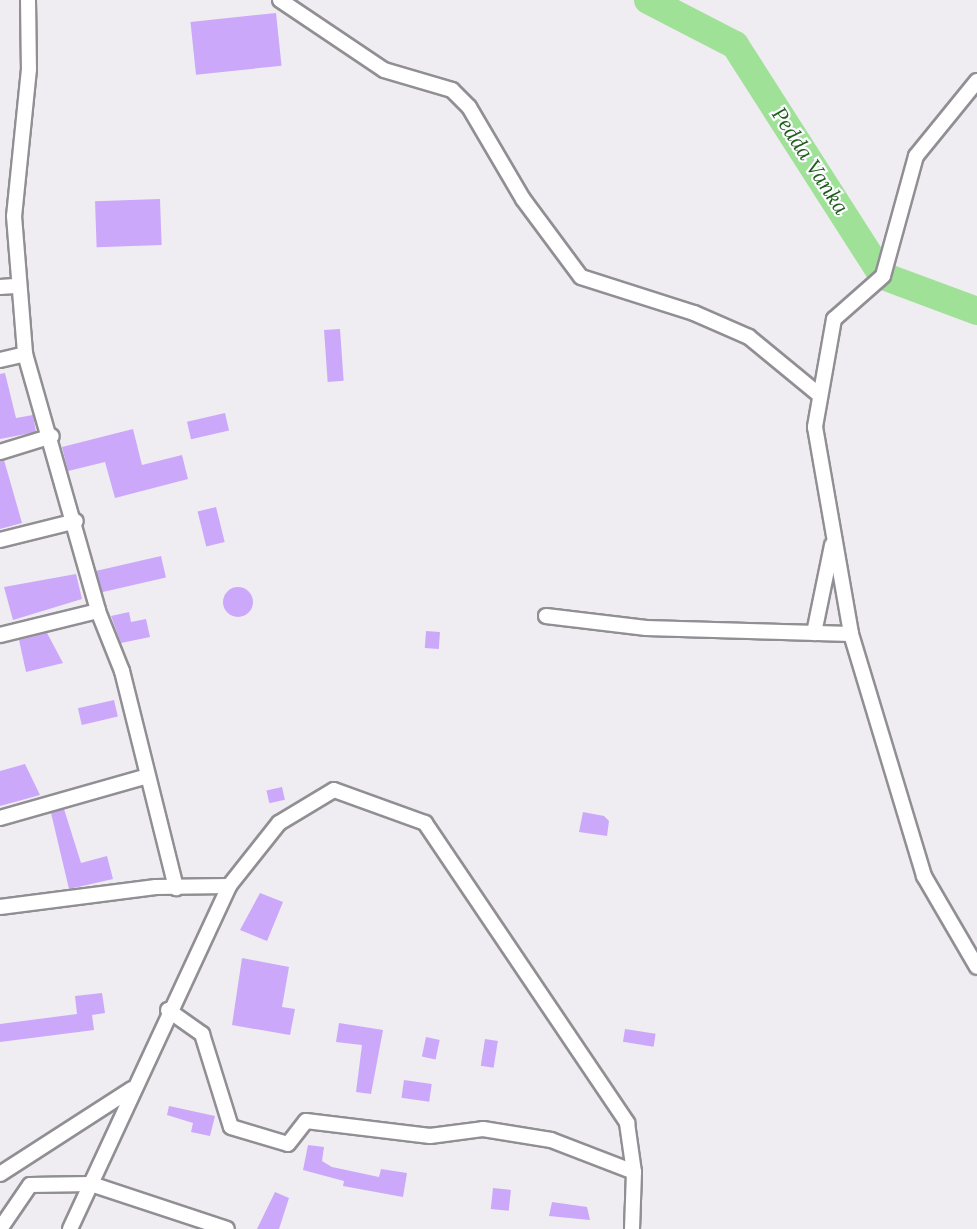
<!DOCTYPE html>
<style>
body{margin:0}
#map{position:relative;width:977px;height:1229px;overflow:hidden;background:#efedf2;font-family:Lora,serif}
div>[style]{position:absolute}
.river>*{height:28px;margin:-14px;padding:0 14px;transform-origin:14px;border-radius:14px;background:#a0e198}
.building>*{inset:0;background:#cba8fa;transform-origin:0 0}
.round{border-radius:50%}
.roads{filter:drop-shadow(2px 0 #918f94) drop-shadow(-2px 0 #918f94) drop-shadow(0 2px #918f94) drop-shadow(0 -2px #918f94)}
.minor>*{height:14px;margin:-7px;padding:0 7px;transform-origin:7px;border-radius:7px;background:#fff}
span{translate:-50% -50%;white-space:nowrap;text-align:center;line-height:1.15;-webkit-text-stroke:4.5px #fcfbff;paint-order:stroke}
.water-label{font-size:21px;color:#1e5c18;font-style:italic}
</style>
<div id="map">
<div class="river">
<i style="left:648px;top:0;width:98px;rotate:27.3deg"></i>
<i style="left:735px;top:45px;width:274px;rotate:57.4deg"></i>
<i style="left:883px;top:276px;width:100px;rotate:20.4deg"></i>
</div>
<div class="building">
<i style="left:276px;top:13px;width:53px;height:86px;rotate:84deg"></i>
<i style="left:160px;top:199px;width:46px;height:65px;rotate:88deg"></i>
<i style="left:340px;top:329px;width:52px;height:16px;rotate:86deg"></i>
<i style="clip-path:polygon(5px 373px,16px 418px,33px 415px,36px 432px,0 439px,0 374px)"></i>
<i style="left:225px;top:413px;width:18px;height:39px;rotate:77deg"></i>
<i style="clip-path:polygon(133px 429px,142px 465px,182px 455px,188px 479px,115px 498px,105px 462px,68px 471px,62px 447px)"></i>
<i style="clip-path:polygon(4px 460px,22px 523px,0 529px,0 461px)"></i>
<i style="left:216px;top:507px;width:36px;height:19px;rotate:76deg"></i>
<i style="left:161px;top:556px;width:22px;height:67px;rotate:77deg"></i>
<i style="clip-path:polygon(76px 574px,82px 599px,13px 620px,4px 587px)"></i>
<i class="round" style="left:223px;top:587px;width:30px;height:30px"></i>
<i style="clip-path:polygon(129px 612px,131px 622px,146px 619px,150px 637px,121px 643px,111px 616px)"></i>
<i style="left:426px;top:631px;width:14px;height:17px;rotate:4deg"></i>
<i style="clip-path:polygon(47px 633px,63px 663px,26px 672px,19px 640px)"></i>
<i style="left:114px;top:700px;width:17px;height:37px;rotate:77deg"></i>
<i style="clip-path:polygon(25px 764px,40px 795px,0 806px,0 771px)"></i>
<i style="left:282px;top:787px;width:13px;height:16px;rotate:77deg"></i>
<i style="clip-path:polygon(64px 809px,81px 863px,107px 856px,113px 879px,69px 889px,51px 813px)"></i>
<i style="clip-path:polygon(583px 812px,604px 816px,609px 821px,607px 836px,579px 832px)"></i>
<i style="clip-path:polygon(260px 893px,283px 902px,267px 941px,240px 930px)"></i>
<i style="clip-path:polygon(242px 958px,289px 967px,282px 1007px,295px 1009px,290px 1035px,232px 1025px)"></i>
<i style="clip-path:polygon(102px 993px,105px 1013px,92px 1015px,94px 1030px,0 1042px,0 1024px,77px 1014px,75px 996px)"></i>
<i style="clip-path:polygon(339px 1023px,383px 1030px,371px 1094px,356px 1092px,362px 1045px,336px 1042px)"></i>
<i style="left:625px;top:1029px;width:31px;height:13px;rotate:9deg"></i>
<i style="left:426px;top:1037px;width:14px;height:20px;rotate:12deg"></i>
<i style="left:485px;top:1039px;width:13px;height:27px;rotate:9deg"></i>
<i style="left:404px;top:1080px;width:28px;height:18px;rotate:8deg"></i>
<i style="clip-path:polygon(169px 1106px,215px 1116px,210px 1136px,191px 1132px,193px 1123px,167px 1115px)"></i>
<i style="clip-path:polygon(308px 1145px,324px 1147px,322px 1161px,332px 1167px,379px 1177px,381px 1169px,407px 1173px,403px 1197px,343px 1186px,344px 1181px,303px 1170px)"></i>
<i style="left:493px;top:1188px;width:18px;height:21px;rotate:6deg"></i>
<i style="clip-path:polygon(275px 1192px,289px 1198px,279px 1229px,257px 1229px)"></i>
<i style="clip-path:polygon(552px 1202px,587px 1207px,590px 1220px,549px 1216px)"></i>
</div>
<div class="roads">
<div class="minor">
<i style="left:28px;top:0;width:69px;rotate:89.2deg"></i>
<i style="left:29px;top:69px;width:148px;rotate:95.8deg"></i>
<i style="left:14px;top:216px;width:138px;rotate:85.4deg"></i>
<i style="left:25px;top:354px;width:267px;rotate:74.1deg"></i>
<i style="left:98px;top:611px;width:65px;rotate:68.2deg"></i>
<i style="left:122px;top:671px;width:224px;rotate:76deg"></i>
<i style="left:280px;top:0;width:125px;rotate:33.9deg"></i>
<i style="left:384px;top:70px;width:71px;rotate:16.4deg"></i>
<i style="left:452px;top:90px;width:24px;rotate:45deg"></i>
<i style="left:469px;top:107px;width:107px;rotate:59.6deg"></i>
<i style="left:523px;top:199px;width:97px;rotate:53.4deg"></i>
<i style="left:581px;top:277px;width:119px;rotate:17.7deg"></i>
<i style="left:694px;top:313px;width:60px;rotate:23.6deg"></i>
<i style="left:749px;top:337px;width:88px;rotate:39.5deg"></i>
<i style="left:977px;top:81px;width:97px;rotate:129.1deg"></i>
<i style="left:916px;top:156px;width:124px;rotate:105.4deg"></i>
<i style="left:883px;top:276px;width:65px;rotate:138.7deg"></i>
<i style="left:834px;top:319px;width:110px;rotate:100deg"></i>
<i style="left:815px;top:427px;width:210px;rotate:80.1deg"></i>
<i style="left:851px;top:634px;width:253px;rotate:73.2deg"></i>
<i style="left:924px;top:876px;width:105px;rotate:59.8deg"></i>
<i style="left:0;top:287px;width:15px;rotate:-4deg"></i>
<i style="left:0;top:360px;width:26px;rotate:-13deg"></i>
<i style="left:0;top:452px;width:54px;rotate:-17.1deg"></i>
<i style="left:0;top:540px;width:78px;rotate:-14deg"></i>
<i style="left:546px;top:616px;width:101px;rotate:6.8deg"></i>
<i style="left:646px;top:628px;width:205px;rotate:1.7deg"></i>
<i style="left:814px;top:633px;width:90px;rotate:-78.4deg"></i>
<i style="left:0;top:635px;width:101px;rotate:-13.8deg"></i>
<i style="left:0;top:818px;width:150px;rotate:-15.9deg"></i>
<i style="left:0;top:907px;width:157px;rotate:-7.3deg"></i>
<i style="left:156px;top:887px;width:73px;rotate:-0.8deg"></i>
<i style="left:168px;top:1010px;width:42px;rotate:35.2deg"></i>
<i style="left:202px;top:1034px;width:97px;rotate:72.7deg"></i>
<i style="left:231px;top:1127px;width:59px;rotate:16.6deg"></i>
<i style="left:288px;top:1144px;width:29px;rotate:-52deg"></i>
<i style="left:306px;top:1121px;width:125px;rotate:6.9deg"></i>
<i style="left:430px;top:1136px;width:53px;rotate:-7.5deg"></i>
<i style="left:483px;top:1129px;width:69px;rotate:9.2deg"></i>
<i style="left:551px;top:1140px;width:89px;rotate:21.1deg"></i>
<i style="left:0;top:1174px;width:157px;rotate:-32.8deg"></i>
<i style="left:0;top:1229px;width:53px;rotate:-55.7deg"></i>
<i style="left:30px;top:1185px;width:61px;rotate:-0.9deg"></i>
<i style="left:91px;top:1184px;width:143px;rotate:18.3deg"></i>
<i style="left:70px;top:1229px;width:378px;rotate:-65.1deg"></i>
<i style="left:229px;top:886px;width:80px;rotate:-51.6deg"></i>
<i style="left:279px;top:823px;width:64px;rotate:-31deg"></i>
<i style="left:334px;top:790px;width:97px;rotate:19.9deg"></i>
<i style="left:425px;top:823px;width:362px;rotate:56deg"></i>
<i style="left:627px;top:1123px;width:49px;rotate:81.9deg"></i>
<i style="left:634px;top:1172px;width:57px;rotate:92deg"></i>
</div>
</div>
<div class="water-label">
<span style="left:810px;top:161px;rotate:57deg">Pedda Vanka</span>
</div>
</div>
